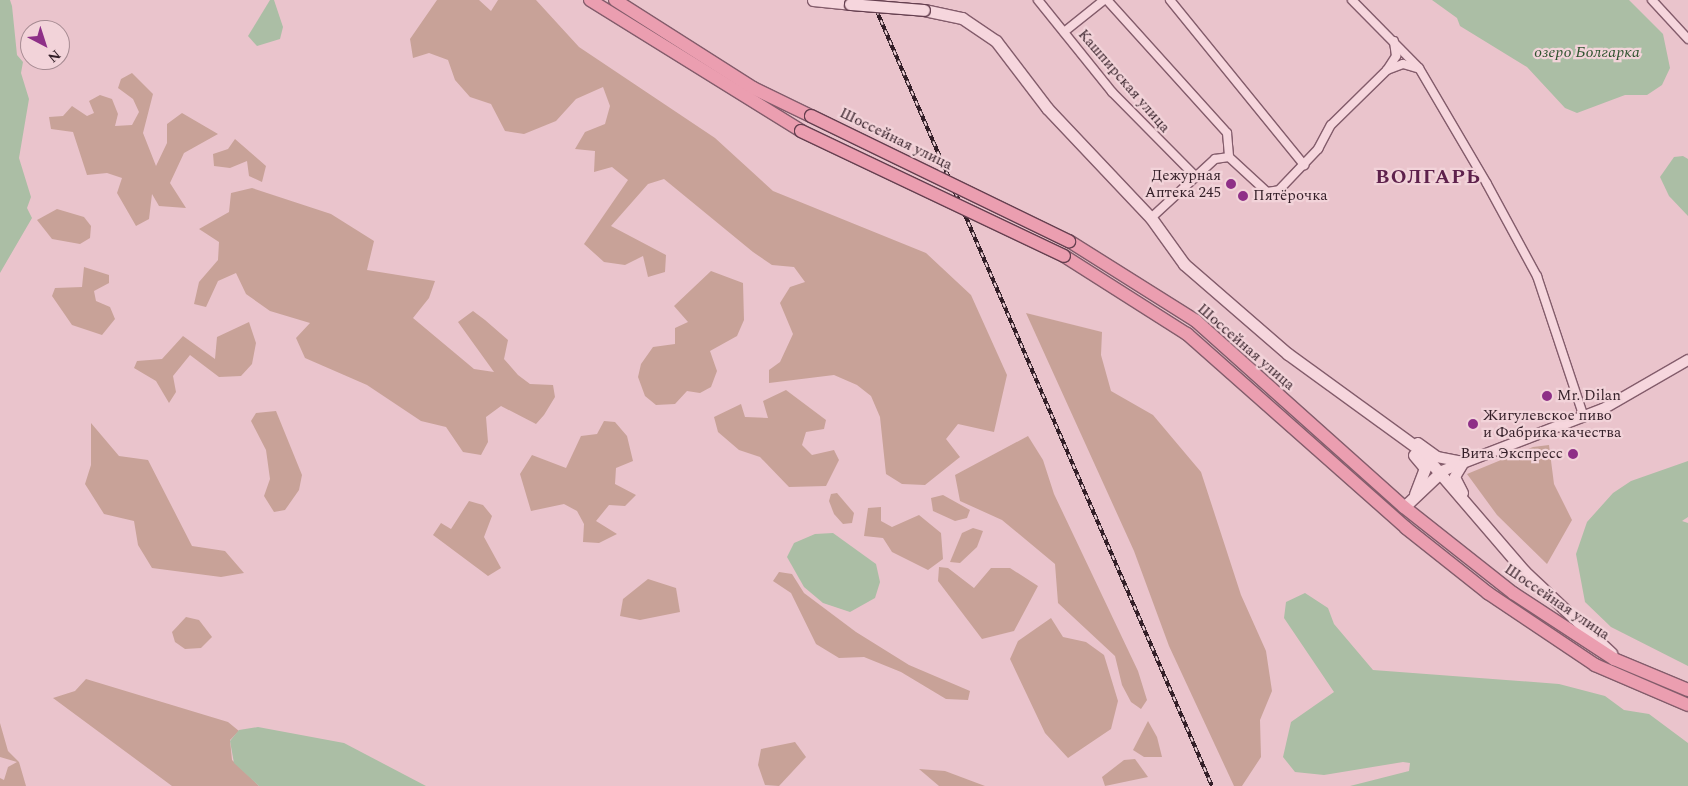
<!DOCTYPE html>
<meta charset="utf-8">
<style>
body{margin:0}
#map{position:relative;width:1688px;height:786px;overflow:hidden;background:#eac4cc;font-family:Spectral,serif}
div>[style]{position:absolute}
.green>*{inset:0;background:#c8a298}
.water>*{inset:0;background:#abbea5}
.roads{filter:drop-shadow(1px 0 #835c6b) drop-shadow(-1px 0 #835c6b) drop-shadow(0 1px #835c6b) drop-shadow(0 -1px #835c6b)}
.minor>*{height:8px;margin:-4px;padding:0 4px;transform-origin:4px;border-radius:4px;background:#f6d6dd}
.tertiary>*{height:10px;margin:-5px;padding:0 5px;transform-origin:5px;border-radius:5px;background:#f6d6dd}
.secondary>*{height:11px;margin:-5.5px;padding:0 5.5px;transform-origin:5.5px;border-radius:5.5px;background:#f6d6dd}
.primary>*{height:12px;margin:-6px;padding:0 6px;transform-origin:6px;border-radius:6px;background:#eb9eb0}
.rail>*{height:4px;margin-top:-2px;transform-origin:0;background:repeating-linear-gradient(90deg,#f2d3d9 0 5.5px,#341f28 0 11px);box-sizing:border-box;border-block:1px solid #341f28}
.bridges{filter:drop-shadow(1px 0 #653f4f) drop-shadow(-1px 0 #653f4f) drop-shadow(0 1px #653f4f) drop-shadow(0 -1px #653f4f)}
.secondary-bridge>*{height:11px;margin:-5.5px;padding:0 5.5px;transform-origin:5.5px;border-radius:5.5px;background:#f6d6dd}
.primary-bridge>*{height:12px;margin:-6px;padding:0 6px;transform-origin:6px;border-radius:6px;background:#eb9eb0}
.dots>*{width:14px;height:14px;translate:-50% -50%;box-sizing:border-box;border:2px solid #f2d3d9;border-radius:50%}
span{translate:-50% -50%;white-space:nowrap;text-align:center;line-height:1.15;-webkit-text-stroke:4.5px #f2d3d9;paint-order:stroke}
.street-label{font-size:15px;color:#341f28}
.poi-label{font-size:15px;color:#341f28}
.right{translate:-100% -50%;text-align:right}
.left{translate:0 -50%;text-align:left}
.water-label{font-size:16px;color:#2f532f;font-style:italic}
.district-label{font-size:20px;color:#5e214c;font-weight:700;letter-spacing:1px}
.north{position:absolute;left:20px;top:20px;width:50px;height:50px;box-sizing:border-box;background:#f2d3d9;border:1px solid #a68b92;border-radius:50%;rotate:140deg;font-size:14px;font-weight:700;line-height:20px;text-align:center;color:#341f28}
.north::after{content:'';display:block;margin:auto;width:18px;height:22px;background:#8e3087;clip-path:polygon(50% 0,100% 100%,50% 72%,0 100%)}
</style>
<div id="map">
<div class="green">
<i style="clip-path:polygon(437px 0,479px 0,491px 11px,498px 0,536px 0,579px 47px,715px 138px,773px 191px,926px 253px,971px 295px,1007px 375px,994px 432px,958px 424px,946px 439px,960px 457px,925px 485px,902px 484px,886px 474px,880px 417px,871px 396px,857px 385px,834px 375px,769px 383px,769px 370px,780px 362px,793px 334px,780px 303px,790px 287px,805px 282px,794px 267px,772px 265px,753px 252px,664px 179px,648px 184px,611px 226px,666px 255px,665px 272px,648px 277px,643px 256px,625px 265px,604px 262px,584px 244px,628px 180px,612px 167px,594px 172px,595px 151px,575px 149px,585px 132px,605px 124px,610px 106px,603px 87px,576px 99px,556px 121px,524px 134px,505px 131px,491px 104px,470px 97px,455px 80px,448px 60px,429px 53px,413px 58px,410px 39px)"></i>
<i style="clip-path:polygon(132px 73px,153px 94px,143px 133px,156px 166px,167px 143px,167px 124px,182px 113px,218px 134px,184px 153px,170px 183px,186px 208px,159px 206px,152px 194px,149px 219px,136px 226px,117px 193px,122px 178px,107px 173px,87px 175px,73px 132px,51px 129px,49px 117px,63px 116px,72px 106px,87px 116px,94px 113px,89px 101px,100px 95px,112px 99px,118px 114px,115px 126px,132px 125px,139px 112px,133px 99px,118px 88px,121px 79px)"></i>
<i style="clip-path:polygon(235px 139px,266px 166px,262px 182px,249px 176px,247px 161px,230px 168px,214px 166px,213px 154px,228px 149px)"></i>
<i style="clip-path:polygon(252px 188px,331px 214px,374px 241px,367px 270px,435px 281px,429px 298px,413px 318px,474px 369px,494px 372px,458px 322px,473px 311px,485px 320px,508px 340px,504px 359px,518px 375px,530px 384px,553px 385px,555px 397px,544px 415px,536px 424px,501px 406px,486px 417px,488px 442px,481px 455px,463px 452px,446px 427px,421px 421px,367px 385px,305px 358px,296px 338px,310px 323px,270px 311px,246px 294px,236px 273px,218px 281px,206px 307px,194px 304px,199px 282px,218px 260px,219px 242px,199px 229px,229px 212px,231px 193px)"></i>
<i style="clip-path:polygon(57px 209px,84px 217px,91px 226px,90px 238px,80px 244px,52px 239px,37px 220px)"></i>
<i style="clip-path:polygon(84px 267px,109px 275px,109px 283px,94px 291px,96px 301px,110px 307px,115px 319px,102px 335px,72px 325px,52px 296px,55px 288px,82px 287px)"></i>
<i style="clip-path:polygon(711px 271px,743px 283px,744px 320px,737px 336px,710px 351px,717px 371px,711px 387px,700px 393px,687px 391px,675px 404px,656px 405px,645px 396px,638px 377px,641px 364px,653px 347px,675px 344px,675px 328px,688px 322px,674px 306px)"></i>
<i style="clip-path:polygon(1026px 313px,1102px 332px,1101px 355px,1111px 391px,1153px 415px,1201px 472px,1241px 595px,1266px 651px,1272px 691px,1260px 720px,1261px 757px,1242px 786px,1234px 786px,1169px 646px,1134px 551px)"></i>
<i style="clip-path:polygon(249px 322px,256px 343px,252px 364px,241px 376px,219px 377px,190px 355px,173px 376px,176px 392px,169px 403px,156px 381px,134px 368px,137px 361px,162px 359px,183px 336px,215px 359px,217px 337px)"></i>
<i style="clip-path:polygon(786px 390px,826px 420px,824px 429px,806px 432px,802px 445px,812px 455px,834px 450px,839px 460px,826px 486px,789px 487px,760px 457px,739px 450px,718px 432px,714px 417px,741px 404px,745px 417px,768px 418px,763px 401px)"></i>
<i style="clip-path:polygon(276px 411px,302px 475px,299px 490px,285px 510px,274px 512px,264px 496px,270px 479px,266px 450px,251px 421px,256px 413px)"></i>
<i style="clip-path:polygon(604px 421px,615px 422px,627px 436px,633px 461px,616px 468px,615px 484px,636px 495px,625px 506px,609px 505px,596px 521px,617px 534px,599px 543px,583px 542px,584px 524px,577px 511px,564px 504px,531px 511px,520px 474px,532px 455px,566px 468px,581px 436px,597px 434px)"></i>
<i style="clip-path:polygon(91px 423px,119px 456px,148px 460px,192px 546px,225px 551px,244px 573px,221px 577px,152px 568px,138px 545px,134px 521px,104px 514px,85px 484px,91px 465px)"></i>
<i style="clip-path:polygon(1028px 436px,1043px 460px,1054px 494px,1138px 671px,1147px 700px,1141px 709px,1131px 702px,1122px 685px,1115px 656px,1058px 603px,1055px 564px,1002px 520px,960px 501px,955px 475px)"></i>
<i style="clip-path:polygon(1549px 445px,1554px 484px,1572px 520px,1547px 564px,1497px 515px,1467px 474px,1533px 447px)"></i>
<i style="clip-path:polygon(837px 493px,854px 513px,852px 523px,843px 524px,834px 514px,829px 501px,831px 494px)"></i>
<i style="clip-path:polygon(943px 495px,970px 510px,967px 518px,955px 521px,933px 511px,931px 498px)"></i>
<i style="clip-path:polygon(469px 501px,483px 505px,492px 516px,484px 537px,501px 568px,488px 576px,433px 535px,441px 523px,451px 529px)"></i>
<i style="clip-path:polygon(881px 507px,881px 521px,892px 527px,919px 515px,941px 533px,943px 559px,928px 570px,892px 552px,883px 538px,864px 536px,868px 508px)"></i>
<i style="clip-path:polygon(973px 528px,983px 531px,977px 547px,960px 563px,950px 562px,962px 533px)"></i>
<i style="clip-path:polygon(939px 567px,948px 568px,974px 588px,991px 568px,1010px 568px,1038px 586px,1014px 631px,982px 639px,938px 581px)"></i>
<i style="clip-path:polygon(779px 572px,792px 574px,804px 593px,856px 632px,909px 665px,970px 691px,968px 700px,946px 699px,901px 672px,864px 657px,839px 658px,816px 644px,791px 593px,773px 581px)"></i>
<i style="clip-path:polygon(648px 579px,676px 588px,680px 612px,640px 620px,620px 616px,623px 599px)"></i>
<i style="clip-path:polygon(186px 617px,199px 620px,212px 637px,201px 648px,185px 649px,175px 642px,172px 632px)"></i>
<i style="clip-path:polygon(1051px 618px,1063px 637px,1086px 642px,1104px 655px,1118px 701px,1111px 729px,1068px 758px,1045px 733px,1010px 659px,1018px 641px)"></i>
<i style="clip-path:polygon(86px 679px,228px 722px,239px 731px,230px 740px,232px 760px,259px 786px,172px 786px,53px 698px,75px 691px)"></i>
<i style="clip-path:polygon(1148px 721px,1157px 737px,1162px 757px,1144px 757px,1133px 750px)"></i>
<i style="clip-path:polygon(0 723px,8px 751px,19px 762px,26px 786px,0 786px,0 778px,4px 780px,8px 767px,17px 762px,0 757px)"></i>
<i style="clip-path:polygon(795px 742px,806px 757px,779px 786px,765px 785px,758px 765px,761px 749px)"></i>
<i style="clip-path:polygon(1135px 759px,1148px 777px,1105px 786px,1102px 777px,1124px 760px)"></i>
<i style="clip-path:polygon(919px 769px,945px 771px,985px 786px,939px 786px)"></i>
</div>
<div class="water">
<i style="clip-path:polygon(0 0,10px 0,12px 6px,17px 55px,23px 62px,21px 73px,29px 99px,19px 158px,31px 197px,27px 208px,32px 218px,0 273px)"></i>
<i style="clip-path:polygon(270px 0,274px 0,283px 27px,280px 39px,257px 46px,248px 36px)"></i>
<i style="clip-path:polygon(1432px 0,1629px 0,1663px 34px,1670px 68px,1662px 85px,1647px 95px,1625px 95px,1577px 113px,1565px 108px,1527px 67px,1460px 26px,1457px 18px)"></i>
<i style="clip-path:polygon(1683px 156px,1688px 159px,1688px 216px,1669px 196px,1660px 177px,1674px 157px)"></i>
<i style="clip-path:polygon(1688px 461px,1688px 517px,1682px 521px,1688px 523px,1688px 666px,1611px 627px,1585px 602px,1576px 554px,1587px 522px,1613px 493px,1631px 481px)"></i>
<i style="clip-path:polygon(833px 533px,876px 564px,880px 582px,875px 598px,850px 612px,823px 603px,804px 587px,787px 557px,794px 543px,815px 534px)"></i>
<i style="clip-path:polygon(1305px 593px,1328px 608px,1334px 624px,1373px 670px,1559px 684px,1605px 696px,1624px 710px,1649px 714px,1688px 743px,1688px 786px,1350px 786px,1409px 771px,1410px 763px,1403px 762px,1324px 775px,1295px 772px,1283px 757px,1291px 722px,1334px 692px,1284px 618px,1286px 602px)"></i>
<i style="clip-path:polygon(258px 727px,344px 743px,426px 786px,259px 786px,234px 763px,230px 741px,239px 730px)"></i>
</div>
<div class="roads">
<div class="minor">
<i style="left:1038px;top:0;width:118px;rotate:51.2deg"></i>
<i style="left:1112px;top:92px;width:118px;rotate:45.3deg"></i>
<i style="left:1107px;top:0;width:179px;rotate:47.9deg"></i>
<i style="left:1227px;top:133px;width:24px;rotate:85deg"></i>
<i style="left:1170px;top:0;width:213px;rotate:50.9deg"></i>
<i style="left:1352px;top:0;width:95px;rotate:45.4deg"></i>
<i style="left:1419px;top:68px;width:134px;rotate:59.6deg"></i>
<i style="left:1487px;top:184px;width:105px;rotate:61.5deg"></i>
<i style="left:1537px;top:276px;width:149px;rotate:71.6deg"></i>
<i style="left:1652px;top:0;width:53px;rotate:47.3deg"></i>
<i style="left:1064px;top:32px;width:51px;rotate:-38.7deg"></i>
<i style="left:1387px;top:70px;width:17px;rotate:-57deg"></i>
<i style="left:1396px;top:56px;width:15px;rotate:-98deg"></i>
<i style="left:1151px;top:218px;width:87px;rotate:-42.7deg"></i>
<i style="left:1215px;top:159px;width:14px;rotate:-8deg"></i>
<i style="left:1229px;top:157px;width:52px;rotate:42.6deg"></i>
<i style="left:1267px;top:192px;width:12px;rotate:-9deg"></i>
<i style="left:1279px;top:190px;width:57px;rotate:-46.4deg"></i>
<i style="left:1318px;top:149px;width:27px;rotate:-62deg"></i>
<i style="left:1331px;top:125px;width:78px;rotate:-44.5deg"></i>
<i style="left:1387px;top:70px;width:17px;rotate:-21deg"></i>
<i style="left:1403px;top:64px;width:15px;rotate:16deg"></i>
</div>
<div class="tertiary">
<i style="left:1418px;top:443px;width:24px;rotate:36deg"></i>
<i style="left:1437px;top:457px;width:26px;rotate:11deg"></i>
<i style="left:1442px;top:471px;width:173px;rotate:-21.1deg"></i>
<i style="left:1603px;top:409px;width:98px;rotate:-30deg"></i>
<i style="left:1463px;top:493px;width:18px;rotate:-117deg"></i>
<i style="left:1455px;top:477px;width:17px;rotate:-59deg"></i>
</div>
<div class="secondary">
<i style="left:813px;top:0;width:37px;rotate:6deg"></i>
<i style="left:924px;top:10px;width:39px;rotate:12deg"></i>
<i style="left:962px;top:18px;width:41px;rotate:34.1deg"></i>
<i style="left:996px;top:41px;width:84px;rotate:52.7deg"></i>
<i style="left:1047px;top:108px;width:151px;rotate:46.6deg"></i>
<i style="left:1151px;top:218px;width:57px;rotate:54.3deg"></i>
<i style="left:1184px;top:264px;width:138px;rotate:40.9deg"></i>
<i style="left:1288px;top:354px;width:163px;rotate:36deg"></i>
<i style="left:1420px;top:450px;width:160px;rotate:49.3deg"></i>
<i style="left:1524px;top:571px;width:120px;rotate:43.3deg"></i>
<i style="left:1414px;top:455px;width:17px;rotate:50deg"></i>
<i style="left:1425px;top:468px;width:28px;rotate:111deg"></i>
<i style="left:1404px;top:507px;width:52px;rotate:-43.5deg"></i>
</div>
<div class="primary">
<i style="left:590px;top:0;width:248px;rotate:31.8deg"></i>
<i style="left:615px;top:0;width:164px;rotate:32.5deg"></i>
<i style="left:753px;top:88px;width:64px;rotate:25.8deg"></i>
<i style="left:1069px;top:241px;width:150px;rotate:32.2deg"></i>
<i style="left:1196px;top:321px;width:279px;rotate:41.8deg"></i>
<i style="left:1404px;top:507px;width:139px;rotate:38.3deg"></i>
<i style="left:1513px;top:593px;width:121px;rotate:33.2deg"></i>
<i style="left:1614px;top:659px;width:80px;rotate:22.7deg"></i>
<i style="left:1064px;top:256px;width:146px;rotate:32.4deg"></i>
<i style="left:1187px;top:334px;width:293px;rotate:41.5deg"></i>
<i style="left:1406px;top:528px;width:105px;rotate:38.4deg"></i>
<i style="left:1488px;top:593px;width:129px;rotate:33.9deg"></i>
<i style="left:1595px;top:665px;width:101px;rotate:23.3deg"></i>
</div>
</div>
<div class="rail">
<i style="left:872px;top:0;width:856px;rotate:66.61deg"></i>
</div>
<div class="bridges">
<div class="secondary-bridge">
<i style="left:850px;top:4px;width:74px;rotate:4.6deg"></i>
</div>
<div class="primary-bridge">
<i style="left:811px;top:116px;width:287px;rotate:25.9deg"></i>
<i style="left:801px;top:131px;width:291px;rotate:25.4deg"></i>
</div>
</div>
<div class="dots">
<i style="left:1231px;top:184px;background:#8e3087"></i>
<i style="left:1243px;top:196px;background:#8e3087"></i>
<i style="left:1547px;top:396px;background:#8e3087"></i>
<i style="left:1473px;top:424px;background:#8e3087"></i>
<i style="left:1573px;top:454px;background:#8e3087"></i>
</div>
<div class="street-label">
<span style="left:1124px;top:81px;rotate:49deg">Кашпирская улица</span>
<span style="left:896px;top:139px;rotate:26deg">Шоссейная улица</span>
<span style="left:1246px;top:347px;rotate:41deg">Шоссейная улица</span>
<span style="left:1557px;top:602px;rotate:34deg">Шоссейная улица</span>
</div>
<div class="poi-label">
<span class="right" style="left:1221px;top:184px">Дежурная<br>Аптека 245</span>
<span class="left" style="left:1253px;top:196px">Пятёрочка</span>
<span class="left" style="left:1557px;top:396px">Mr. Dilan</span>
<span class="left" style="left:1483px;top:424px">Жигулевское пиво<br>и Фабрика качества</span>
<span class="right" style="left:1563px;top:454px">Вита Экспресс</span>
</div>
<div class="water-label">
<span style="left:1587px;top:52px">озеро Болгарка</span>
</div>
<div class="district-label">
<span style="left:1428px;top:177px">ВОЛГАРЬ</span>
</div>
<div class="north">N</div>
</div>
